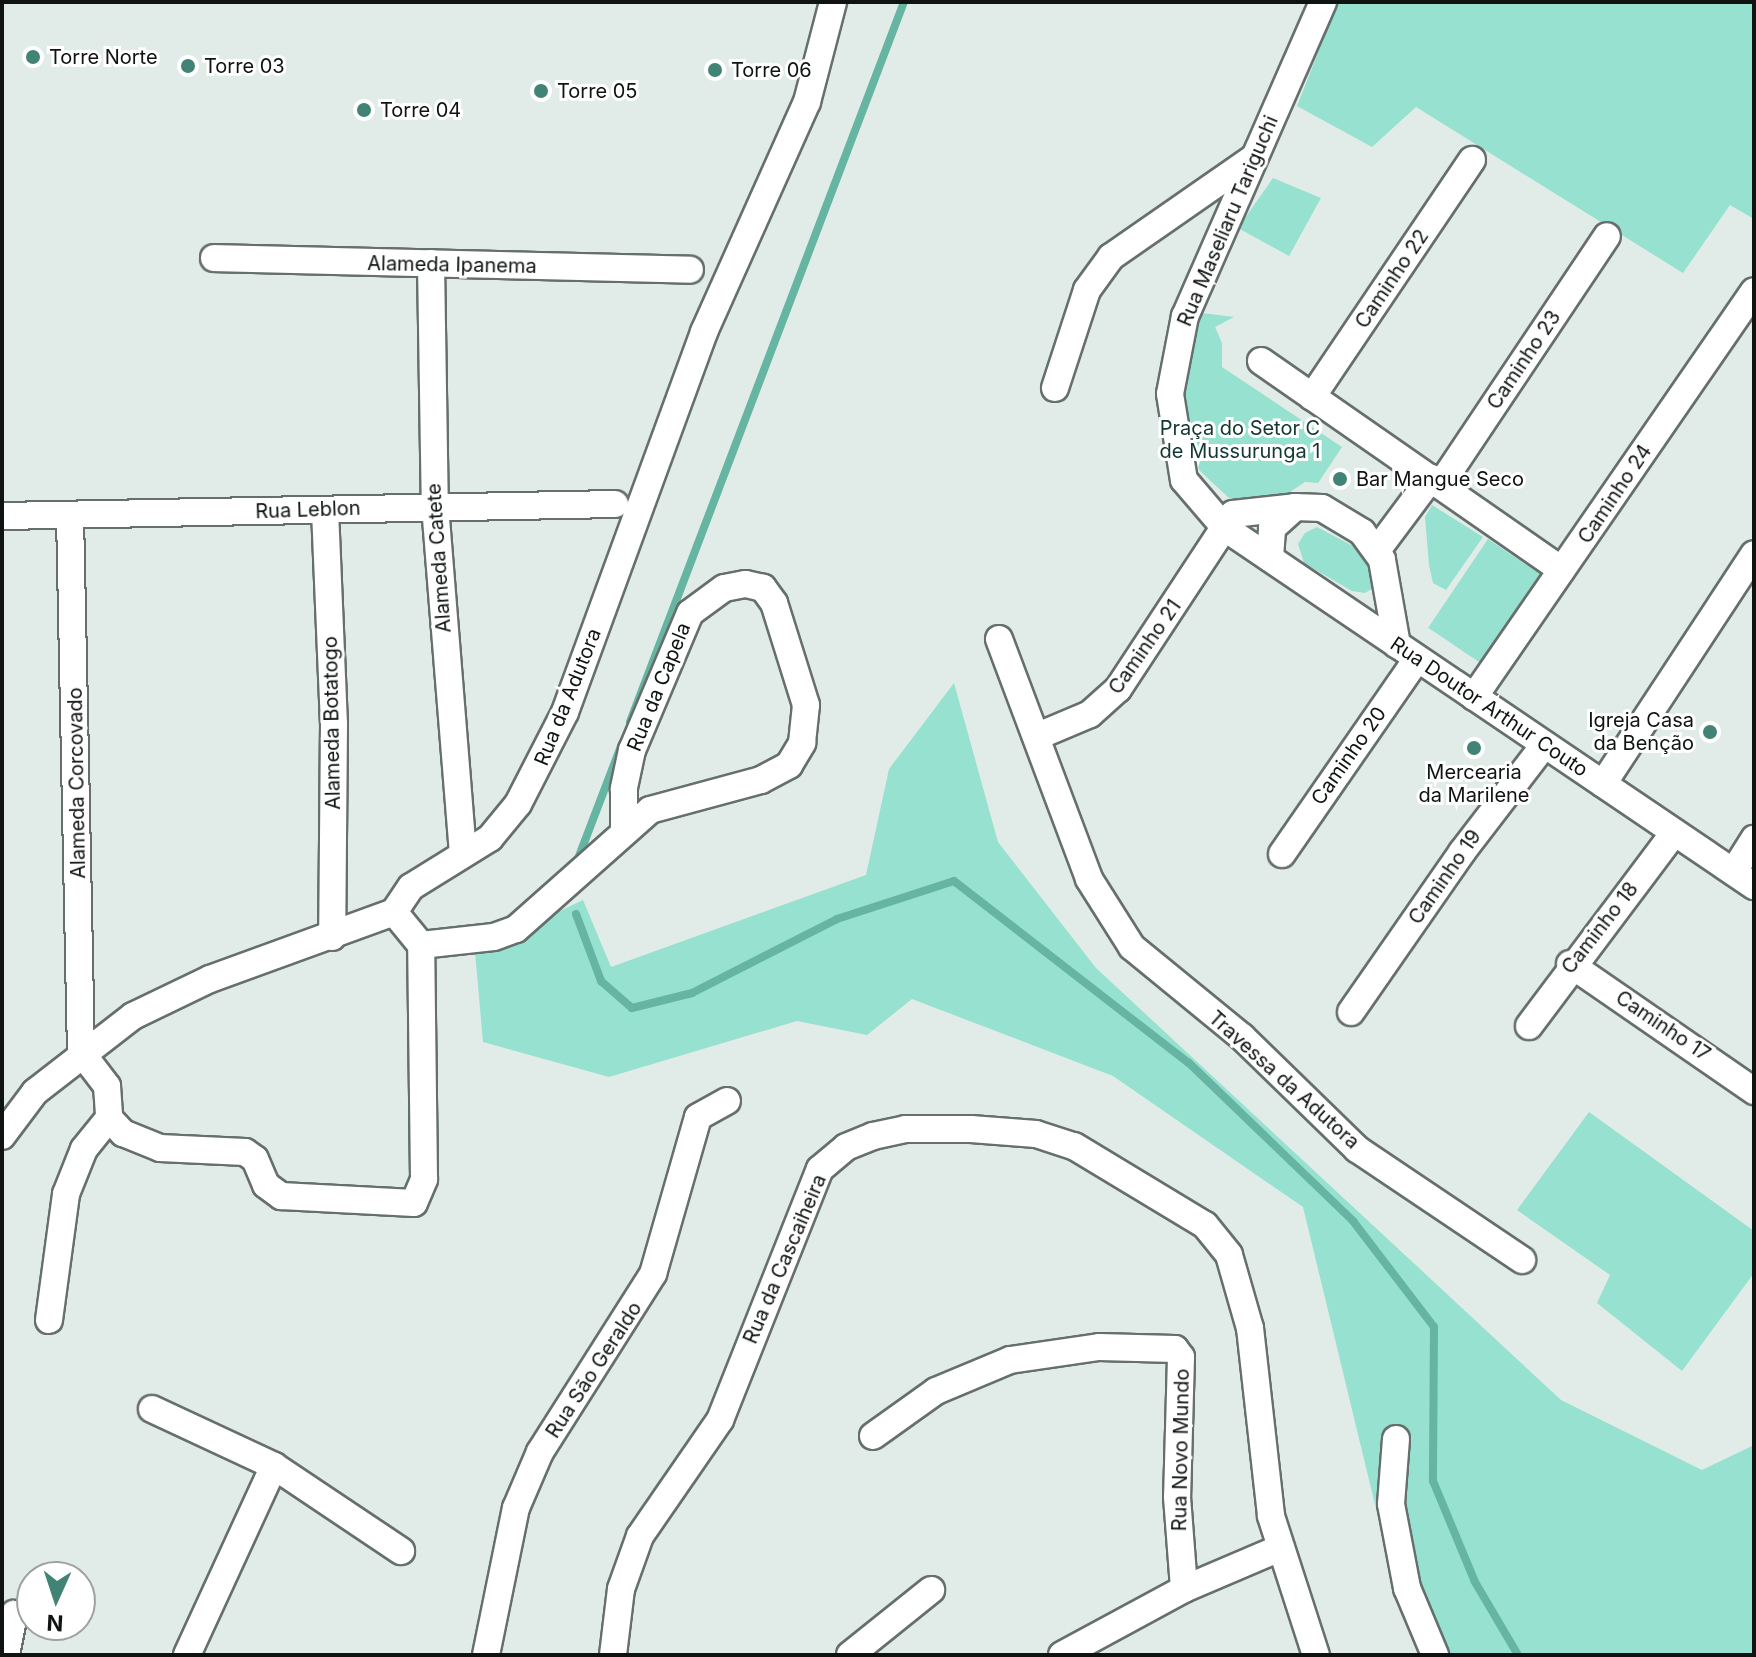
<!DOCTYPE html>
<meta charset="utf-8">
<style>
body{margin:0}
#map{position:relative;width:1756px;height:1657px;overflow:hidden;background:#e1ece9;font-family:Inter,sans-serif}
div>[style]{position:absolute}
.green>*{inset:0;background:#96e1cf;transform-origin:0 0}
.stream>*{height:8px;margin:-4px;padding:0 4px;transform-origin:4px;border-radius:4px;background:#66b4a2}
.roads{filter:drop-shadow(2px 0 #666f6d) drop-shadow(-2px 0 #666f6d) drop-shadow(0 2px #666f6d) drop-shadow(0 -2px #666f6d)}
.street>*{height:26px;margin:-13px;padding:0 13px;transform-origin:13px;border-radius:13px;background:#fff}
.dots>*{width:22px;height:22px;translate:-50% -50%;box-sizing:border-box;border:4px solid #fff;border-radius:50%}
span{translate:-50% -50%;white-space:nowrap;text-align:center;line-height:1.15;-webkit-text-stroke:6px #fff;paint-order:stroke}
.poi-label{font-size:20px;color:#0f1312}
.left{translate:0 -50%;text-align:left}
.right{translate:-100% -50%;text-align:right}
.street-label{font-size:20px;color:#0f1312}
.park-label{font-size:20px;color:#133831}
.frame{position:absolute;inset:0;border:4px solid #0f1312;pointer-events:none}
.north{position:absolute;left:16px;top:1561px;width:80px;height:80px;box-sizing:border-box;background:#fff;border:2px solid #9fa1a0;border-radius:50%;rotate:183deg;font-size:22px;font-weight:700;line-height:32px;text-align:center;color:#0f1312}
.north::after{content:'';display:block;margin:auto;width:28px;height:36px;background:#418375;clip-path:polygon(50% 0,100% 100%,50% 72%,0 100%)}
</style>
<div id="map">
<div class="green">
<i style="clip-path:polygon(1338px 2px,1754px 2px,1754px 219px,1730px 205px,1683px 273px,1416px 107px,1372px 147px,1297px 106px)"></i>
<i style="clip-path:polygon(1273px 178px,1321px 198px,1289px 256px,1238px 228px)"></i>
<i style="clip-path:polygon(1194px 307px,1202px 313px,1234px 317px,1215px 327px,1222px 343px,1222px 367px,1342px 447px,1318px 483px,1305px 482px,1278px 500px,1253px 503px,1229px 498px,1200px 471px,1189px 448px,1180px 386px)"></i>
<i style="clip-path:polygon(1432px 505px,1483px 537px,1446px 590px,1433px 583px,1429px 565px,1425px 517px)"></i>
<i style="clip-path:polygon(1317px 527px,1372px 556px,1377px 586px,1365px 593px,1352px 591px,1304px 563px,1298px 544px,1305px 533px)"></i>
<i style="left:1488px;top:539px;width:69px;height:107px;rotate:34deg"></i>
<i style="clip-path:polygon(954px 683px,998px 842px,1096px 968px,1561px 1400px,1702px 1470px,1754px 1445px,1754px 1655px,1420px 1655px,1400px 1608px,1303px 1207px,1113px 1076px,912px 999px,867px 1035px,797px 1021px,609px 1077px,483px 1042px,475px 952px,583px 900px,611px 967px,866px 875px,889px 769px)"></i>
<i style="clip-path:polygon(1589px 1112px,1754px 1231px,1754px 1273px,1682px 1371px,1597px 1303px,1610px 1275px,1517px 1210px)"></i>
</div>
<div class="stream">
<i style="left:630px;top:722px;width:770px;rotate:-69.17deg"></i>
<i style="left:576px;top:864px;width:126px;rotate:-69.1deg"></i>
<i style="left:576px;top:914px;width:72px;rotate:69.5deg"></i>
<i style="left:601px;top:981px;width:41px;rotate:41.1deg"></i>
<i style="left:632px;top:1008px;width:62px;rotate:-14deg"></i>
<i style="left:692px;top:993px;width:163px;rotate:-27deg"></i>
<i style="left:837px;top:919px;width:123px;rotate:-18deg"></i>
<i style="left:954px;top:881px;width:297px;rotate:37.8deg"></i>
<i style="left:1189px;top:1063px;width:228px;rotate:43.9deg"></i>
<i style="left:1353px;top:1221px;width:133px;rotate:52.6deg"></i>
<i style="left:1434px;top:1327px;width:154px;rotate:90.4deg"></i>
<i style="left:1433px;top:1481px;width:109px;rotate:67.4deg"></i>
<i style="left:1475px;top:1582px;width:85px;rotate:59.5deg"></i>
</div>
<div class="roads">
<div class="street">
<i style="left:1323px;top:2px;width:343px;rotate:113.7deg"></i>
<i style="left:1185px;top:316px;width:79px;rotate:100.9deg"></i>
<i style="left:1170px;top:394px;width:87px;rotate:80.8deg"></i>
<i style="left:1184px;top:480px;width:63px;rotate:49.5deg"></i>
<i style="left:1225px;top:528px;width:639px;rotate:34.09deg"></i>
<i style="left:214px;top:258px;width:476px;rotate:1.4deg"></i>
<i style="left:431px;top:263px;width:243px;rotate:89.1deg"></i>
<i style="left:435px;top:506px;width:347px;rotate:85.4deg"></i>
<i style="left:1261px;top:361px;width:366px;rotate:34.8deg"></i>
<i style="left:1055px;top:388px;width:103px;rotate:-71.9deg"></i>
<i style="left:1087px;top:290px;width:41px;rotate:-54deg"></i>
<i style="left:1111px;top:257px;width:172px;rotate:-34.8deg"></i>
<i style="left:1312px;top:397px;width:286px;rotate:-56deg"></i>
<i style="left:1441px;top:484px;width:298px;rotate:-56.2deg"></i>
<i style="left:325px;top:510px;width:214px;rotate:87.6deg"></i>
<i style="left:334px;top:724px;width:213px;rotate:90.5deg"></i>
<i style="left:70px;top:515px;width:537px;rotate:88.83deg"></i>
<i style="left:81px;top:1052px;width:43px;rotate:52.6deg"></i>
<i style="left:107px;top:1086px;width:32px;rotate:86deg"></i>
<i style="left:109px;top:1118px;width:21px;rotate:47deg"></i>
<i style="left:123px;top:1133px;width:40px;rotate:22deg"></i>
<i style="left:160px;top:1148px;width:85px;rotate:2.7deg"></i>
<i style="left:245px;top:1152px;width:12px;rotate:35deg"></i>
<i style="left:255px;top:1159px;width:28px;rotate:67deg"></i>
<i style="left:266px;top:1185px;width:19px;rotate:36deg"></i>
<i style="left:281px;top:1196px;width:133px;rotate:3deg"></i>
<i style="left:414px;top:1203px;width:26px;rotate:-67deg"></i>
<i style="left:424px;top:1179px;width:234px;rotate:-90.7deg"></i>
<i style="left:2px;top:516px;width:613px;rotate:-1.12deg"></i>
<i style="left:1378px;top:549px;width:89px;rotate:-53.3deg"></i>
<i style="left:1270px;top:558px;width:30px;rotate:-86deg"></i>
<i style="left:1272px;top:528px;width:31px;rotate:-42deg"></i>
<i style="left:1295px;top:507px;width:27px;rotate:2deg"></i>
<i style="left:1322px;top:508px;width:47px;rotate:31deg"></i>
<i style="left:1362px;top:532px;width:34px;rotate:54deg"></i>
<i style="left:1382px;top:560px;width:86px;rotate:80deg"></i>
<i style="left:999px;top:639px;width:256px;rotate:69.4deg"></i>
<i style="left:1089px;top:879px;width:80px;rotate:57.7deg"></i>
<i style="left:1132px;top:947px;width:142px;rotate:39.3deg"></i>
<i style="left:1242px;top:1037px;width:161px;rotate:44.2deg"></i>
<i style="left:1357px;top:1149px;width:199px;rotate:33.9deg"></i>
<i style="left:1474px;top:697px;width:493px;rotate:-55.4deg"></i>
<i style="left:1038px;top:736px;width:56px;rotate:-22.9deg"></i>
<i style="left:1090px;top:714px;width:38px;rotate:-42deg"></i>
<i style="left:1118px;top:689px;width:209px;rotate:-56.7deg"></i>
<i style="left:1233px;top:514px;width:62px;rotate:-6.4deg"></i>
<i style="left:1603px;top:784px;width:275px;rotate:-56.7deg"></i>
<i style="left:1282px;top:854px;width:237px;rotate:-55.3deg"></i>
<i style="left:1734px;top:871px;width:38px;rotate:-58deg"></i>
<i style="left:394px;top:912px;width:43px;rotate:50.7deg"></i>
<i style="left:421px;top:945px;width:73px;rotate:-6.3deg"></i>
<i style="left:494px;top:937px;width:23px;rotate:-20deg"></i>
<i style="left:516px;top:929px;width:179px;rotate:-41.6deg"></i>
<i style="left:650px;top:810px;width:115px;rotate:-15.1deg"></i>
<i style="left:761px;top:780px;width:32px;rotate:-28deg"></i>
<i style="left:789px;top:765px;width:26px;rotate:-59deg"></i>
<i style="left:802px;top:743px;width:38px;rotate:-84deg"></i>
<i style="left:806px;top:705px;width:107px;rotate:-107.4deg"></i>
<i style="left:774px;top:603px;width:19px;rotate:-126deg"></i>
<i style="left:763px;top:588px;width:18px;rotate:-167deg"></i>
<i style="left:745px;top:584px;width:21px;rotate:169deg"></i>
<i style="left:724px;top:588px;width:42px;rotate:143.7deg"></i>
<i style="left:690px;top:613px;width:149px;rotate:112.9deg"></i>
<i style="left:632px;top:750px;width:40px;rotate:102deg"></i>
<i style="left:624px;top:789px;width:43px;rotate:90deg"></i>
<i style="left:1570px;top:964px;width:224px;rotate:34.6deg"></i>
<i style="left:1351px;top:1012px;width:195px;rotate:-55.2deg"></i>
<i style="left:1462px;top:852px;width:135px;rotate:-52.5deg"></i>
<i style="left:1529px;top:1026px;width:241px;rotate:-53.1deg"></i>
<i style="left:2px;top:1136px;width:55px;rotate:-53.1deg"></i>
<i style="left:35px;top:1092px;width:124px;rotate:-37.8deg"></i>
<i style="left:133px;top:1016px;width:85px;rotate:-25.7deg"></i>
<i style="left:210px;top:979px;width:196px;rotate:-20deg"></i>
<i style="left:394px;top:912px;width:30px;rotate:-56deg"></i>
<i style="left:411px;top:887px;width:93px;rotate:-31.8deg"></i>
<i style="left:490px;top:838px;width:44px;rotate:-50.5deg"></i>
<i style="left:518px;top:804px;width:103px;rotate:-62.9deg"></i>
<i style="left:565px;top:712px;width:405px;rotate:-69.9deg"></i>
<i style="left:704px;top:332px;width:252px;rotate:-65.9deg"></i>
<i style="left:807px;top:102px;width:103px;rotate:-75.4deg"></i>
<i style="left:49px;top:1320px;width:127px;rotate:-82.3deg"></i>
<i style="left:66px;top:1194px;width:48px;rotate:-68.2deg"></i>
<i style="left:84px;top:1149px;width:40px;rotate:-51deg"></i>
<i style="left:152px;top:1409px;width:135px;rotate:25deg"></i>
<i style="left:274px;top:1466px;width:153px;rotate:33.8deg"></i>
<i style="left:873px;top:1436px;width:77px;rotate:-35.5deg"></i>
<i style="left:936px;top:1391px;width:80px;rotate:-22.7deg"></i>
<i style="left:1010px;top:1360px;width:90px;rotate:-8.3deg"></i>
<i style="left:1099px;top:1347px;width:76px;rotate:1.5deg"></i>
<i style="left:1175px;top:1349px;width:10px;rotate:53deg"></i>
<i style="left:1181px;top:1357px;width:140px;rotate:91.6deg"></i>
<i style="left:1177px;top:1497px;width:92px;rotate:85.6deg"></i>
<i style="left:1396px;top:1439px;width:65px;rotate:94.4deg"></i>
<i style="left:1391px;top:1504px;width:86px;rotate:79.2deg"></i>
<i style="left:1407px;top:1588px;width:73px;rotate:67.3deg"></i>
<i style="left:6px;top:1655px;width:42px;rotate:-79deg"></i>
<i style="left:187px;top:1655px;width:208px;rotate:-65.3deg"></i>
<i style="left:486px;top:1655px;width:150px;rotate:-78.5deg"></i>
<i style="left:516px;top:1508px;width:61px;rotate:-66.8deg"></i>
<i style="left:540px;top:1452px;width:211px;rotate:-57.6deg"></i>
<i style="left:653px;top:1274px;width:163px;rotate:-74deg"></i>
<i style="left:698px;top:1117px;width:33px;rotate:-29deg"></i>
<i style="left:613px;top:1655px;width:66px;rotate:-83.1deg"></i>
<i style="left:621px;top:1589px;width:56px;rotate:-70.3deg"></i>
<i style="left:640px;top:1536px;width:141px;rotate:-55.4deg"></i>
<i style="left:720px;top:1420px;width:270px;rotate:-68.3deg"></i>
<i style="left:820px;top:1169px;width:34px;rotate:-40deg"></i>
<i style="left:846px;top:1147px;width:29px;rotate:-22deg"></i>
<i style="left:873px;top:1136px;width:33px;rotate:-12deg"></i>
<i style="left:905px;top:1129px;width:66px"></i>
<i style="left:971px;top:1129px;width:65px;rotate:4.4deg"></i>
<i style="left:1036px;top:1134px;width:40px;rotate:18deg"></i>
<i style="left:1074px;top:1146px;width:153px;rotate:31.1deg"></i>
<i style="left:1205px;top:1225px;width:38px;rotate:51deg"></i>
<i style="left:1229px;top:1255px;width:76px;rotate:74deg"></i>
<i style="left:1250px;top:1328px;width:189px;rotate:83.6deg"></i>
<i style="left:1271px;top:1516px;width:146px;rotate:72.1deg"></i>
<i style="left:850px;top:1655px;width:104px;rotate:-38.7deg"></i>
<i style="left:1062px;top:1655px;width:139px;rotate:-28.4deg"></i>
<i style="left:1184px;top:1589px;width:102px;rotate:-23.1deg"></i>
</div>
</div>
<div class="dots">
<i style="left:33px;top:57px;background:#418375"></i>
<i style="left:188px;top:66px;background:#418375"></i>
<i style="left:715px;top:70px;background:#418375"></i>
<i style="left:541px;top:91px;background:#418375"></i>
<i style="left:364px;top:110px;background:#418375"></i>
<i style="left:1340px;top:479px;background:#418375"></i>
<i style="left:1710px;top:732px;background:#418375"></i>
<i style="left:1474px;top:748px;background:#418375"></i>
</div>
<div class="poi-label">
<span class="left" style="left:49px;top:57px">Torre Norte</span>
<span class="left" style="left:204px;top:66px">Torre 03</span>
<span class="left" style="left:731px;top:70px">Torre 06</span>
<span class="left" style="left:557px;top:91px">Torre 05</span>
<span class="left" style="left:380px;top:110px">Torre 04</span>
<span class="left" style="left:1356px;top:479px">Bar Mangue Seco</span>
<span class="right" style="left:1694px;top:732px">Igreja Casa<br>da Benção</span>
<span style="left:1474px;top:784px">Mercearia<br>da Marilene</span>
</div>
<div class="street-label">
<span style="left:1228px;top:221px;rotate:-67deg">Rua Maseliaru Tariguchi</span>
<span style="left:452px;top:265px;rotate:1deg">Alameda Ipanema</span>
<span style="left:1392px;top:279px;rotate:-56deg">Caminho 22</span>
<span style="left:1524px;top:360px;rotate:-56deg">Caminho 23</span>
<span style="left:1615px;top:494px;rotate:-56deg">Caminho 24</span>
<span style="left:308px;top:510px;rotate:-2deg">Rua Leblon</span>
<span style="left:439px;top:558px;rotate:-94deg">Alameda Catete</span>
<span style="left:1145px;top:647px;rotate:-55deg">Caminho 21</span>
<span style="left:659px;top:687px;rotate:-68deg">Rua da Capela</span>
<span style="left:568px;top:697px;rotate:-68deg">Rua da Adutora</span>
<span style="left:1489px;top:707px;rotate:34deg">Rua Doutor Arthur Couto</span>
<span style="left:332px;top:723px;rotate:-91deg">Alameda Botatogo</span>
<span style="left:1349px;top:756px;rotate:-55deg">Caminho 20</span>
<span style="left:77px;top:783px;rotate:-91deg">Alameda Corcovado</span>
<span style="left:1445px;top:877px;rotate:-55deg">Caminho 19</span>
<span style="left:1600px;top:928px;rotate:-52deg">Caminho 18</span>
<span style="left:1663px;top:1026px;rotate:34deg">Caminho 17</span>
<span style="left:1284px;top:1080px;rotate:42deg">Travessa da Adutora</span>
<span style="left:785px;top:1259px;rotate:-67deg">Rua da Cascaiheira</span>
<span style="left:594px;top:1370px;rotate:-57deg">Rua São Geraldo</span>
<span style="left:1181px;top:1450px;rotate:-89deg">Rua Novo Mundo</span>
</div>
<div class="park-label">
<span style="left:1240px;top:440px">Praça do Setor C<br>de Mussurunga 1</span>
</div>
<div class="frame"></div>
<div class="north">N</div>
</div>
